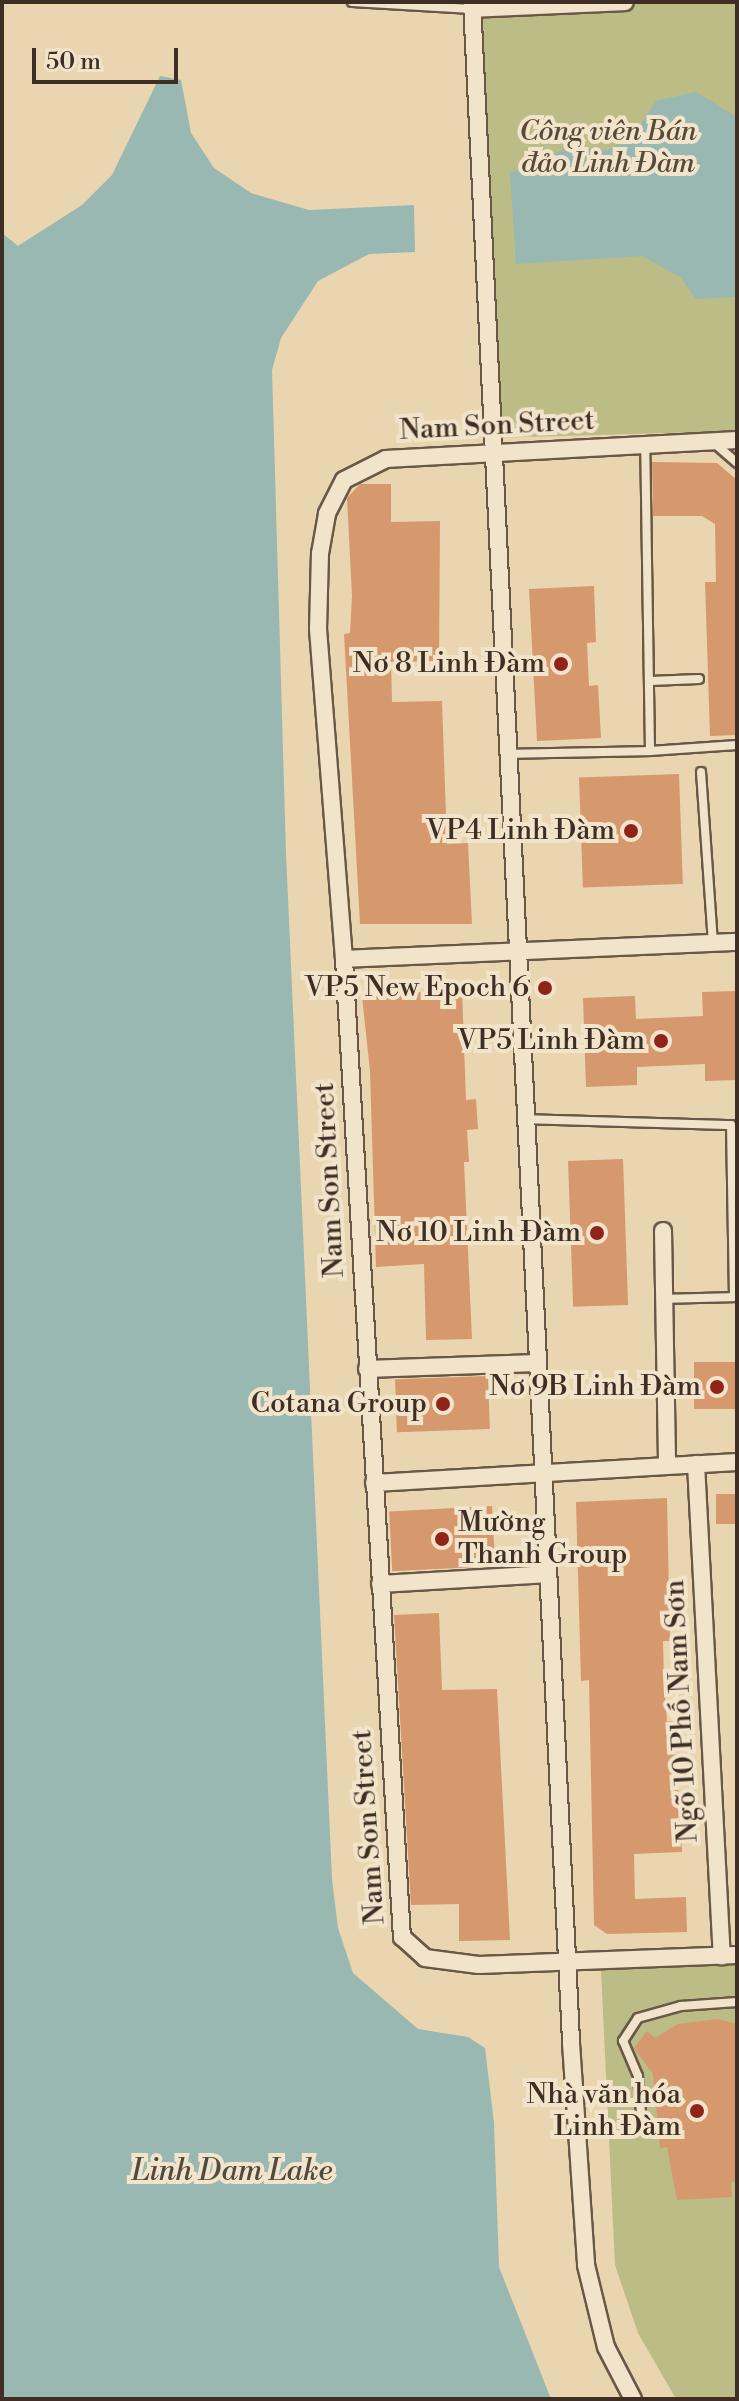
<!DOCTYPE html>
<meta charset="utf-8">
<style>
body{margin:0}
#map{position:relative;width:739px;height:2401px;overflow:hidden;background:#e9d5af;font-family:"Libre Bodoni",serif}
div>[style]{position:absolute}
.green>*{inset:0;background:#bcbc87}
.water>*{inset:0;background:#99b8b1}
.building>*{inset:0;background:#d6986d;transform-origin:0 0}
.roads{filter:drop-shadow(2px 0 #695847) drop-shadow(-2px 0 #695847) drop-shadow(0 2px #695847) drop-shadow(0 -2px #695847)}
.service>*{height:8px;margin:-4px;padding:0 4px;transform-origin:4px;border-radius:4px;background:#f1e4cb}
.minor>*{height:16px;margin:-8px;padding:0 8px;transform-origin:8px;border-radius:8px;background:#f1e4cb}
.dots>*{width:22px;height:22px;translate:-50% -50%;box-sizing:border-box;border:4px solid #f1e4cb;border-radius:50%}
span{translate:-50% -50%;white-space:nowrap;text-align:center;line-height:1.15;-webkit-text-stroke:8px #f1e4cb;paint-order:stroke}
.park-label{font-size:28px;color:#574a38;font-style:italic}
.street-label{font-size:28px;color:#3e2e24}
.poi-label{font-size:28px;color:#3e2e24}
.right{translate:-100% -50%;text-align:right}
.left{translate:0 -50%;text-align:left}
.water-label{font-size:30px;color:#504a40;font-style:italic}
.frame{position:absolute;inset:0;border:4px solid #3e2e24;pointer-events:none}
.scale{position:absolute;left:32px;top:48px;width:146px;height:36px;box-sizing:border-box;border:4px solid #3e2e24;border-top:0;padding-left:10px;font-size:24px;line-height:28px;white-space:nowrap;color:#3e2e24;-webkit-text-stroke:6px #f1e4cb;paint-order:stroke}
</style>
<div id="map">
<div class="green">
<i style="clip-path:polygon(617px 2px,737px 2px,737px 431px,491px 438px,472px 9px)"></i>
<i style="clip-path:polygon(737px 1965px,737px 2399px,676px 2399px,638px 2333px,615px 2265px,601px 1970px)"></i>
</div>
<div class="water">
<i style="clip-path:polygon(160px 76px,181px 80px,191px 133px,214px 168px,251px 193px,309px 210px,414px 205px,415px 252px,369px 254px,318px 281px,281px 338px,272px 370px,286px 854px,332px 1879px,338px 1928px,353px 1973px,418px 2029px,468px 2037px,485px 2048px,494px 2123px,499px 2267px,551px 2399px,2px 2399px,2px 233px,18px 246px,82px 205px,112px 175px)"></i>
<i style="clip-path:polygon(696px 92px,737px 117px,737px 297px,696px 299px,680px 277px,642px 256px,516px 264px,510px 173px,567px 148px,607px 150px,633px 136px,656px 101px)"></i>
</div>
<div class="building">
<i style="clip-path:polygon(652px 462px,717px 463px,737px 480px,737px 735px,710px 736px,705px 582px,716px 582px,715px 524px,702px 516px,653px 516px)"></i>
<i style="clip-path:polygon(360px 484px,391px 484px,391px 522px,440px 521px,439px 661px,391px 662px,392px 702px,442px 701px,447px 844px,468px 843px,472px 924px,360px 924px,344px 634px,350px 633px,352px 596px,347px 498px)"></i>
<i style="clip-path:polygon(594px 586px,596px 642px,587px 643px,589px 686px,598px 685px,601px 738px,537px 741px,529px 589px)"></i>
<i style="left:679px;top:774px;width:110px;height:100px;rotate:88deg"></i>
<i style="clip-path:polygon(462px 989px,466px 1100px,476px 1099px,478px 1129px,467px 1130px,469px 1162px,464px 1162px,472px 1339px,426px 1340px,424px 1264px,376px 1267px,370px 1071px,362px 996px)"></i>
<i style="clip-path:polygon(737px 991px,737px 1080px,705px 1081px,705px 1064px,637px 1067px,637px 1085px,586px 1087px,583px 998px,635px 996px,636px 1019px,703px 1016px,702px 992px)"></i>
<i style="left:623px;top:1159px;width:146px;height:55px;rotate:88deg"></i>
<i style="left:737px;top:1362px;width:47px;height:43px;rotate:90deg"></i>
<i style="left:488px;top:1376px;width:53px;height:93px;rotate:88deg"></i>
<i style="left:737px;top:1494px;width:30px;height:21px;rotate:90deg"></i>
<i style="clip-path:polygon(667px 1498px,670px 1641px,663px 1641px,664px 1684px,667px 1721px,674px 1721px,682px 1852px,634px 1854px,635px 1899px,686px 1897px,687px 1932px,607px 1934px,594px 1925px,589px 1680px,581px 1681px,576px 1502px)"></i>
<i style="left:492px;top:1506px;width:60px;height:103px;rotate:87deg"></i>
<i style="clip-path:polygon(439px 1613px,442px 1690px,497px 1689px,510px 1940px,459px 1941px,459px 1904px,411px 1905px,394px 1615px)"></i>
<i style="clip-path:polygon(718px 2019px,737px 2024px,737px 2182px,731px 2182px,732px 2197px,677px 2200px,667px 2147px,660px 2148px,653px 2074px,634px 2048px,647px 2031px,655px 2038px,678px 2024px)"></i>
</div>
<div class="roads">
<div class="service">
<i style="left:352px;top:2px;width:120px;rotate:3.3deg"></i>
<i style="left:713px;top:442px;width:32px;rotate:41deg"></i>
<i style="left:650px;top:681px;width:49px;rotate:-2.3deg"></i>
<i style="left:650px;top:751px;width:87px;rotate:-3.9deg"></i>
<i style="left:506px;top:754px;width:144px;rotate:-1.2deg"></i>
<i style="left:650px;top:751px;width:306px;rotate:-90.9deg"></i>
<i style="left:701px;top:772px;width:171px;rotate:86deg"></i>
<i style="left:525px;top:1119px;width:206px;rotate:1.7deg"></i>
<i style="left:731px;top:1125px;width:172px;rotate:89deg"></i>
<i style="left:734px;top:1297px;width:70px;rotate:178.4deg"></i>
<i style="left:642px;top:2125px;width:49px;rotate:-94.7deg"></i>
<i style="left:638px;top:2076px;width:38px;rotate:-113deg"></i>
<i style="left:623px;top:2041px;width:27px;rotate:-57deg"></i>
<i style="left:638px;top:2018px;width:45px;rotate:-15.6deg"></i>
<i style="left:681px;top:2006px;width:56px;rotate:-4.1deg"></i>
</div>
<div class="minor">
<i style="left:472px;top:2px;width:2043px;rotate:87.22deg"></i>
<i style="left:571px;top:2043px;width:223px;rotate:86.1deg"></i>
<i style="left:586px;top:2265px;width:84px;rotate:76.3deg"></i>
<i style="left:606px;top:2347px;width:59px;rotate:62.6deg"></i>
<i style="left:472px;top:9px;width:153px;rotate:-2.6deg"></i>
<i style="left:737px;top:440px;width:352px;rotate:176.9deg"></i>
<i style="left:386px;top:459px;width:47px;rotate:153.4deg"></i>
<i style="left:344px;top:480px;width:38px;rotate:117deg"></i>
<i style="left:327px;top:514px;width:40px;rotate:100deg"></i>
<i style="left:320px;top:553px;width:76px;rotate:91.5deg"></i>
<i style="left:318px;top:629px;width:331px;rotate:85.5deg"></i>
<i style="left:344px;top:959px;width:980px;rotate:86.61deg"></i>
<i style="left:402px;top:1937px;width:31px;rotate:42deg"></i>
<i style="left:425px;top:1958px;width:54px;rotate:7.4deg"></i>
<i style="left:479px;top:1965px;width:258px;rotate:-2.2deg"></i>
<i style="left:344px;top:959px;width:393px;rotate:-2.5deg"></i>
<i style="left:663px;top:1231px;width:234px;rotate:89deg"></i>
<i style="left:367px;top:1369px;width:169px;rotate:-2deg"></i>
<i style="left:696px;top:1464px;width:493px;rotate:87deg"></i>
<i style="left:374px;top:1483px;width:364px;rotate:-3.3deg"></i>
<i style="left:380px;top:1584px;width:166px;rotate:-3.4deg"></i>
</div>
</div>
<div class="dots">
<i style="left:561px;top:664px;background:#8f2418"></i>
<i style="left:631px;top:831px;background:#8f2418"></i>
<i style="left:545px;top:988px;background:#8f2418"></i>
<i style="left:661px;top:1041px;background:#8f2418"></i>
<i style="left:597px;top:1233px;background:#8f2418"></i>
<i style="left:717px;top:1387px;background:#8f2418"></i>
<i style="left:443px;top:1404px;background:#8f2418"></i>
<i style="left:442px;top:1539px;background:#8f2418"></i>
<i style="left:697px;top:2111px;background:#8f2418"></i>
</div>
<div class="park-label">
<span style="left:608px;top:148px">Công viên Bán<br>đảo Linh Đàm</span>
</div>
<div class="street-label">
<span style="left:497px;top:426px;rotate:-3deg">Nam Son Street</span>
<span style="left:330px;top:1180px;rotate:-93deg">Nam Son Street</span>
<span style="left:682px;top:1711px;rotate:-93deg">Ngõ 10 Phố Nam Sơn</span>
<span style="left:369px;top:1827px;rotate:-94deg">Nam Son Street</span>
</div>
<div class="poi-label">
<span class="right" style="left:545px;top:664px">Nơ 8 Linh Đàm</span>
<span class="right" style="left:615px;top:831px">VP4 Linh Đàm</span>
<span class="right" style="left:529px;top:988px">VP5 New Epoch 6</span>
<span class="right" style="left:645px;top:1041px">VP5 Linh Đàm</span>
<span class="right" style="left:581px;top:1233px">Nơ 10 Linh Đàm</span>
<span class="right" style="left:701px;top:1387px">Nơ 9B Linh Đàm</span>
<span class="right" style="left:427px;top:1404px">Cotana Group</span>
<span class="left" style="left:458px;top:1539px">Mường<br>Thanh Group</span>
<span class="right" style="left:681px;top:2111px">Nhà văn hóa<br>Linh Đàm</span>
</div>
<div class="water-label">
<span style="left:232px;top:2171px">Linh Dam Lake</span>
</div>
<div class="frame"></div>
<div class="scale">50 m</div>
</div>
